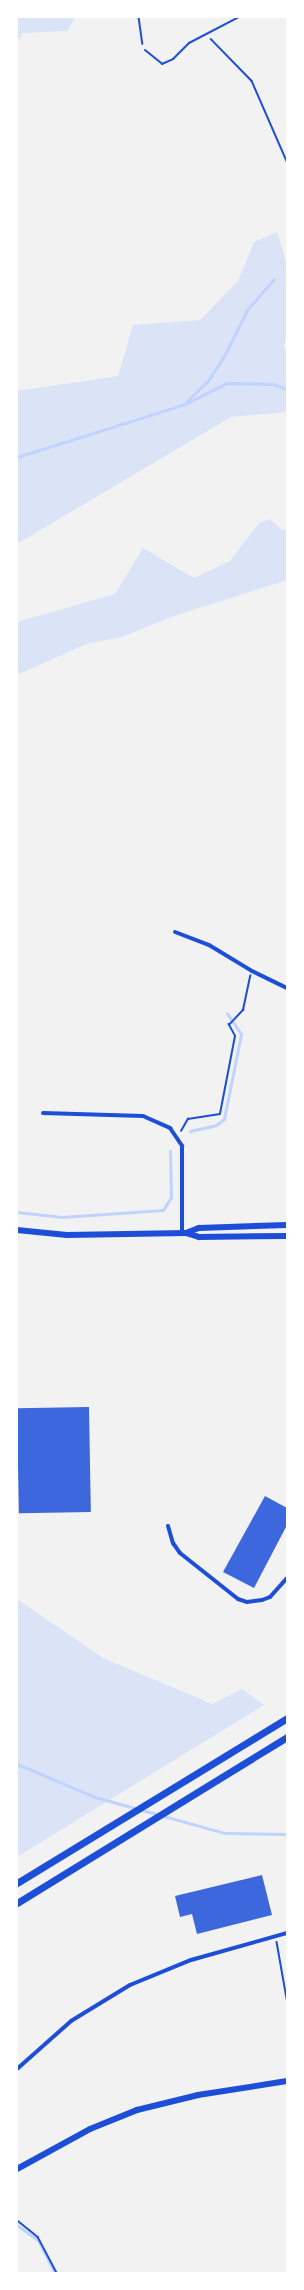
<!DOCTYPE html>
<style>
body{margin:0}
#map{position:relative;width:304px;height:2290px;overflow:hidden;background:#f2f2f2;font-family:"PT Sans Narrow",sans-serif}
div>[style]{position:absolute}
.green>*{inset:0;background:#dbe4f7}
.stream>*{height:3px;margin:-1.5px;padding:0 1.5px;transform-origin:1.5px;border-radius:1.5px;background:#bfd3fe}
.building>*{inset:0;background:#3d67dc;transform-origin:0 0}
.path>*{height:1.5px;margin:-0.75px;padding:0 0.75px;transform-origin:0.75px;border-radius:0.75px;background:#1d4ed8}
.service>*{height:2px;margin:-1px;padding:0 1px;transform-origin:1px;border-radius:1px;background:#1d4ed8}
.minor>*{height:4px;margin:-2px;padding:0 2px;transform-origin:2px;border-radius:2px;background:#1d4ed8}
.secondary>*{height:5.5px;margin:-2.75px;padding:0 2.75px;transform-origin:2.75px;border-radius:2.75px;background:#1d4ed8}
.primary>*{height:6px;margin:-3px;padding:0 3px;transform-origin:3px;border-radius:3px;background:#1d4ed8}
.motorway>*{height:7px;margin:-3.5px;padding:0 3.5px;transform-origin:3.5px;border-radius:3.5px;background:#1d4ed8}
span{translate:-50% -50%;white-space:nowrap;text-align:center;line-height:1.15;-webkit-text-stroke:4px #fff;paint-order:stroke}
.frame{position:absolute;inset:0;border:18px solid #fff;pointer-events:none}
</style>
<div id="map">
<div class="green">
<i style="clip-path:polygon(17px 17px,75px 17px,68px 31px,22px 33px,17px 44px)"></i>
<i style="clip-path:polygon(277px 232px,287px 265px,287px 327px,284px 348px,287px 351px,287px 412px,231px 417px,17px 544px,17px 391px,118px 376px,133px 325px,200px 320px,238px 281px,254px 242px)"></i>
<i style="clip-path:polygon(270px 519px,282px 530px,287px 529px,287px 580px,171px 617px,122px 637px,86px 644px,17px 675px,17px 622px,115px 594px,143px 548px,194px 578px,230px 561px,259px 523px)"></i>
<i style="clip-path:polygon(17px 1599px,103px 1658px,212px 1704px,242px 1689px,264px 1705px,17px 1857px)"></i>
</div>
<div class="stream">
<i style="left:186px;top:402px;width:29px;rotate:-44deg"></i>
<i style="left:207px;top:382px;width:33px;rotate:-57deg"></i>
<i style="left:225px;top:354px;width:49px;rotate:-63.4deg"></i>
<i style="left:247px;top:310px;width:41px;rotate:-48.9deg"></i>
<i style="left:17px;top:457px;width:176px;rotate:-17.5deg"></i>
<i style="left:185px;top:404px;width:47px;rotate:-26.6deg"></i>
<i style="left:227px;top:383px;width:46px;rotate:1.2deg"></i>
<i style="left:273px;top:384px;width:15px;rotate:20deg"></i>
<i style="left:190px;top:1131px;width:27px;rotate:-13deg"></i>
<i style="left:216px;top:1125px;width:10px;rotate:-37deg"></i>
<i style="left:224px;top:1119px;width:87px;rotate:-78.7deg"></i>
<i style="left:241px;top:1034px;width:25px;rotate:-124deg"></i>
<i style="left:17px;top:1212px;width:45px;rotate:6.3deg"></i>
<i style="left:62px;top:1217px;width:101px;rotate:-4deg"></i>
<i style="left:163px;top:1210px;width:15px;rotate:-58deg"></i>
<i style="left:171px;top:1197px;width:46px;rotate:-91.2deg"></i>
<i style="left:17px;top:1764px;width:85px;rotate:22.9deg"></i>
<i style="left:95px;top:1797px;width:135px;rotate:15.5deg"></i>
<i style="left:225px;top:1833px;width:62px;rotate:0.9deg"></i>
<i style="left:17px;top:2225px;width:26px;rotate:36deg"></i>
<i style="left:38px;top:2240px;width:37px;rotate:63deg"></i>
</div>
<div class="building">
<i style="left:89px;top:1407px;width:105px;height:72px;rotate:89deg"></i>
<i style="clip-path:polygon(265px 1496px,287px 1508px,287px 1525px,254px 1588px,223px 1572px)"></i>
<i style="clip-path:polygon(262px 1875px,272px 1915px,197px 1934px,192px 1914px,180px 1917px,175px 1896px)"></i>
</div>
<div class="path">
<i style="left:139px;top:17px;width:27px;rotate:82deg"></i>
<i style="left:211px;top:39px;width:59px;rotate:45.7deg"></i>
<i style="left:252px;top:81px;width:87px;rotate:66.4deg"></i>
<i style="left:181px;top:1131px;width:14px;rotate:-60deg"></i>
<i style="left:188px;top:1119px;width:32px;rotate:-9deg"></i>
<i style="left:220px;top:1114px;width:79px;rotate:-79.1deg"></i>
<i style="left:235px;top:1036px;width:13px;rotate:-119deg"></i>
<i style="left:229px;top:1025px;width:21px;rotate:-47deg"></i>
<i style="left:243px;top:1010px;width:35px;rotate:-78deg"></i>
<i style="left:277px;top:1942px;width:58px;rotate:80deg"></i>
<i style="left:17px;top:2220px;width:27px;rotate:39deg"></i>
<i style="left:38px;top:2237px;width:41px;rotate:62.2deg"></i>
</div>
<div class="service">
<i style="left:145px;top:50px;width:22px;rotate:39deg"></i>
<i style="left:162px;top:64px;width:12px;rotate:-24deg"></i>
<i style="left:173px;top:59px;width:23px;rotate:-45deg"></i>
<i style="left:189px;top:43px;width:56px;rotate:-27.5deg"></i>
</div>
<div class="minor">
<i style="left:175px;top:932px;width:36px;rotate:21deg"></i>
<i style="left:209px;top:945px;width:50px;rotate:31.2deg"></i>
<i style="left:252px;top:971px;width:39px;rotate:26deg"></i>
<i style="left:43px;top:1113px;width:100px;rotate:1.7deg"></i>
<i style="left:143px;top:1116px;width:30px;rotate:24deg"></i>
<i style="left:170px;top:1128px;width:22px;rotate:56deg"></i>
<i style="left:182px;top:1146px;width:87px;rotate:90deg"></i>
<i style="left:168px;top:1526px;width:18px;rotate:74deg"></i>
<i style="left:173px;top:1543px;width:12px;rotate:55deg"></i>
<i style="left:180px;top:1553px;width:74px;rotate:38.4deg"></i>
<i style="left:238px;top:1599px;width:9px;rotate:18deg"></i>
<i style="left:247px;top:1602px;width:15px;rotate:-8deg"></i>
<i style="left:262px;top:1600px;width:9px;rotate:-21deg"></i>
<i style="left:270px;top:1597px;width:25px;rotate:-48deg"></i>
<i style="left:17px;top:2069px;width:72px;rotate:-41.6deg"></i>
<i style="left:71px;top:2021px;width:69px;rotate:-31.4deg"></i>
<i style="left:130px;top:1985px;width:66px;rotate:-22.3deg"></i>
<i style="left:191px;top:1960px;width:100px;rotate:-15.7deg"></i>
</div>
<div class="secondary">
<i style="left:17px;top:1230px;width:50px;rotate:5.7deg"></i>
<i style="left:67px;top:1235px;width:119px;rotate:-1deg"></i>
<i style="left:186px;top:1233px;width:14px;rotate:-21deg"></i>
<i style="left:199px;top:1228px;width:88px;rotate:-2deg"></i>
<i style="left:186px;top:1233px;width:14px;rotate:17deg"></i>
<i style="left:199px;top:1237px;width:88px;rotate:-0.7deg"></i>
</div>
<div class="primary">
<i style="left:17px;top:2169px;width:83px;rotate:-28.7deg"></i>
<i style="left:90px;top:2129px;width:51px;rotate:-22deg"></i>
<i style="left:137px;top:2110px;width:63px;rotate:-13.8deg"></i>
<i style="left:198px;top:2095px;width:90px;rotate:-8.9deg"></i>
</div>
<div class="motorway">
<i style="left:17px;top:1883px;width:316px;rotate:-31.4deg"></i>
<i style="left:17px;top:1903px;width:317px;rotate:-31.6deg"></i>
</div>
<div class="frame"></div>
</div>
